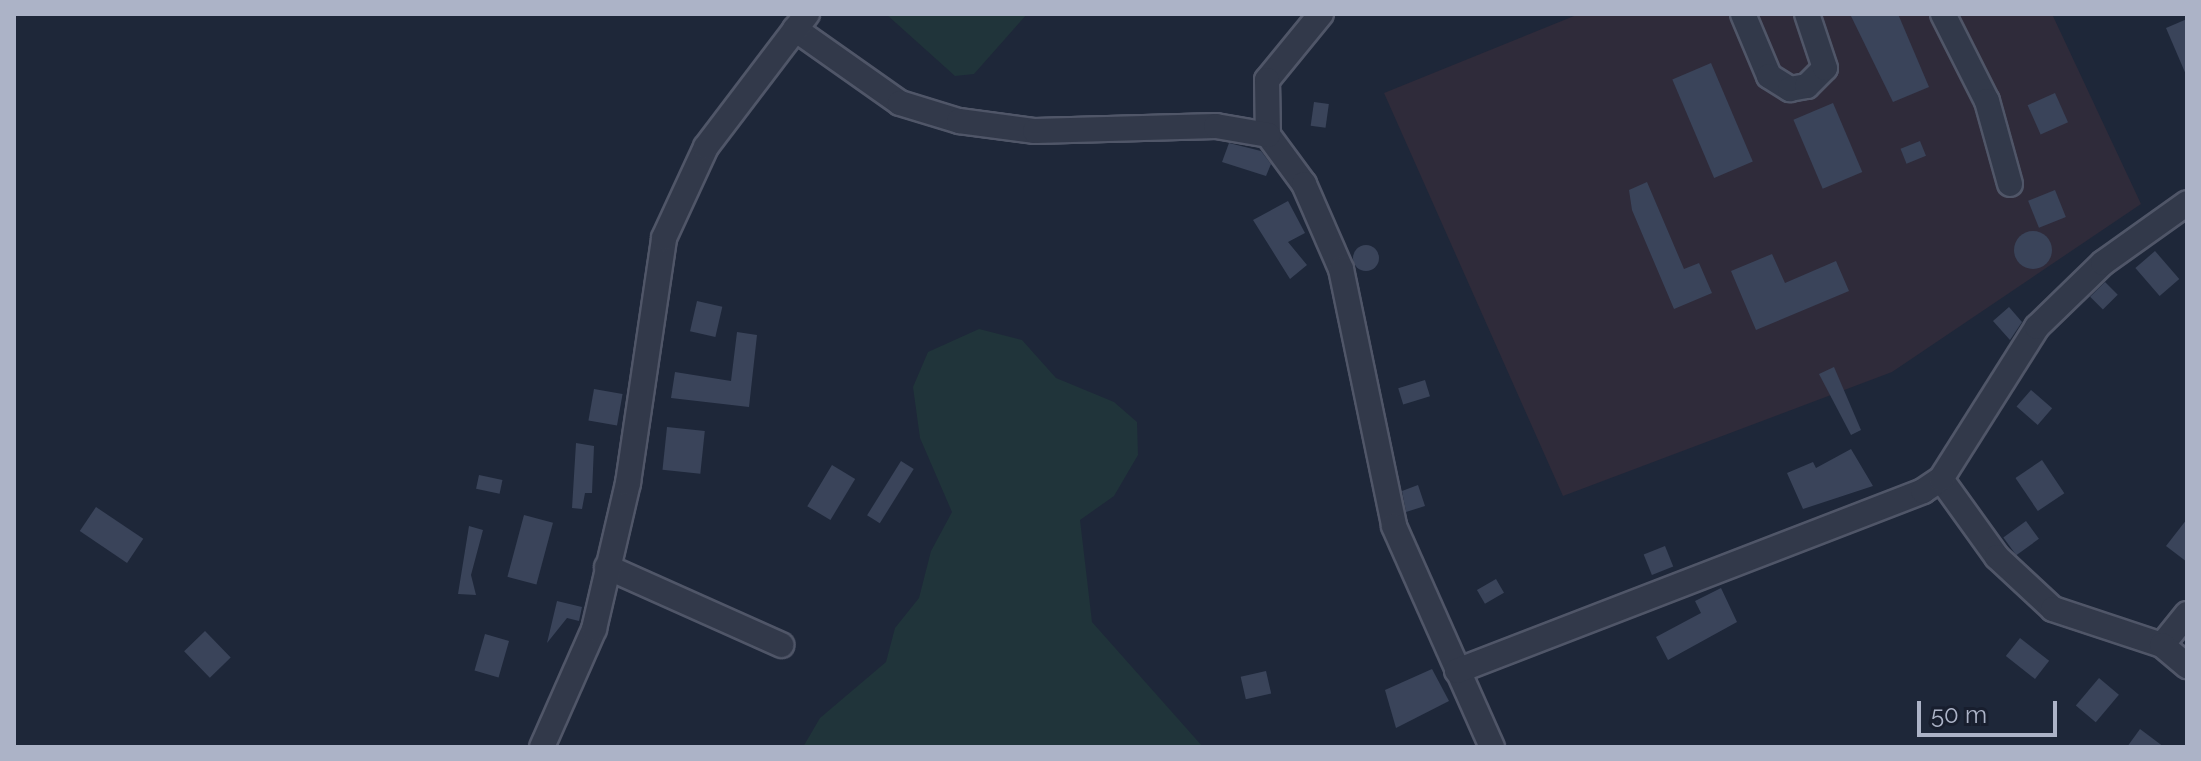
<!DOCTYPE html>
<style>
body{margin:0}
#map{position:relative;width:2201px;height:761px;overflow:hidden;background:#1e2739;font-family:Raleway,sans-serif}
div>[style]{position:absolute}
.medical>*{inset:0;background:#2f2b3a}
.green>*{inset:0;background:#20343a}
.building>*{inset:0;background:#3a445a;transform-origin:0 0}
.round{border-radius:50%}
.roads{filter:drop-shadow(2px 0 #505668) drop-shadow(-2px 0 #505668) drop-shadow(0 2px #505668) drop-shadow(0 -2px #505668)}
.minor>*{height:24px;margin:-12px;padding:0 12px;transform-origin:12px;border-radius:12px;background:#32394a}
span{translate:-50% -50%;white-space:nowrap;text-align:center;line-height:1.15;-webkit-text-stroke:6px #181e2e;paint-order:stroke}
.frame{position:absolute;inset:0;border:16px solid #acb3c7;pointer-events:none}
.scale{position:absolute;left:1917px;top:701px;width:140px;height:36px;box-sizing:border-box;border:4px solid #acb3c7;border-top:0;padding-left:10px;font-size:24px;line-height:28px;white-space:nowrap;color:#acb3c7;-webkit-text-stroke:6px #181e2e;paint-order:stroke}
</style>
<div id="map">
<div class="medical">
<i style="clip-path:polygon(1579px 14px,2052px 14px,2141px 204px,1892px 372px,1563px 496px,1384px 93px)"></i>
</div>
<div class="green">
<i style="clip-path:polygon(886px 14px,1027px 14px,974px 74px,955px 76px)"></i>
<i style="clip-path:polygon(979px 329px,1022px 340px,1056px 378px,1114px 402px,1137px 422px,1138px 455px,1114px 496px,1080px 520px,1092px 622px,1203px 747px,803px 747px,820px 718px,886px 662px,895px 628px,919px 598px,931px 551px,952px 512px,920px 438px,913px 387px,928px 352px)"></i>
</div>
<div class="building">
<i style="clip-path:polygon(1850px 14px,1898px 14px,1929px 87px,1893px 102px)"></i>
<i style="clip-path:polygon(2187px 19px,2187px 77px,2166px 28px)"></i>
<i style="left:1711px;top:63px;width:107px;height:42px;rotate:67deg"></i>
<i style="left:2055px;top:93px;width:32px;height:30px;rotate:66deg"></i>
<i style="left:1314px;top:102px;width:15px;height:24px;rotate:8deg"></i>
<i style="left:1833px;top:103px;width:75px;height:43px;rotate:67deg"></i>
<i style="left:1920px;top:141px;width:16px;height:21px;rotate:68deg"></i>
<i style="clip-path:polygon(1229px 143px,1261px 151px,1271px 164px,1266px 176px,1222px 162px)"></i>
<i style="clip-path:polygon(1647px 182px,1684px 269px,1699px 263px,1712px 293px,1674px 309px,1632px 210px,1629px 190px)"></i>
<i style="left:2055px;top:190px;width:29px;height:29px;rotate:68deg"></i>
<i style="clip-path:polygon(1288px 201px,1305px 233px,1288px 242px,1307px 265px,1290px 279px,1253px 220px)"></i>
<i class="round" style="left:2014px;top:231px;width:38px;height:38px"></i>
<i class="round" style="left:1353px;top:245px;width:26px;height:26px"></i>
<i style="left:2155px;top:251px;width:37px;height:26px;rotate:49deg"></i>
<i style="clip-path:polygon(1772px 254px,1785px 283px,1836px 261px,1849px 291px,1756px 330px,1731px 271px)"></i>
<i style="left:2105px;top:282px;width:18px;height:21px;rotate:45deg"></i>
<i style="left:697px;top:301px;width:26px;height:31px;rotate:13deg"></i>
<i style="clip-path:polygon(2009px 307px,2022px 322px,2010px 340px,1993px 321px)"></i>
<i style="clip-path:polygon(737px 332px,757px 335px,749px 407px,671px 398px,675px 372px,731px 381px)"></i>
<i style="clip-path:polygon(1834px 367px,1861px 430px,1851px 435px,1819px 374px)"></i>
<i style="left:1425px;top:380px;width:17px;height:28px;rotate:73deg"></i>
<i style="left:594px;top:389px;width:29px;height:32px;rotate:10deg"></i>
<i style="left:2031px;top:390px;width:28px;height:22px;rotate:41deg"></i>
<i style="left:667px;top:427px;width:38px;height:43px;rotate:6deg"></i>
<i style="clip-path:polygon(576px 443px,594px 446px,592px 493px,585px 493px,582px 509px,572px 508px)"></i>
<i style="clip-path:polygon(1851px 449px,1873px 486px,1803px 509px,1787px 473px,1813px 462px,1816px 468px)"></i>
<i style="left:2042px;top:460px;width:40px;height:32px;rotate:56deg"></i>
<i style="left:901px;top:461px;width:15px;height:64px;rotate:32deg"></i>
<i style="left:832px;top:465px;width:27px;height:48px;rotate:31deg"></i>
<i style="left:479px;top:475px;width:24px;height:14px;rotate:12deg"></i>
<i style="clip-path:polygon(1418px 485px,1425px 506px,1406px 512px,1402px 491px)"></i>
<i style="left:96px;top:507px;width:57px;height:29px;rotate:34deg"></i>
<i style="left:524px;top:515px;width:30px;height:64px;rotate:15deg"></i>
<i style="clip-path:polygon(2187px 519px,2187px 562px,2166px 546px)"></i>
<i style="left:2026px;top:521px;width:22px;height:28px;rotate:54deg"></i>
<i style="clip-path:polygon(469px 526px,483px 530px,471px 575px,476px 595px,458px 594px)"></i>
<i style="left:1665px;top:546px;width:22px;height:23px;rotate:68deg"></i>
<i style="left:1496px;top:579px;width:16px;height:22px;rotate:60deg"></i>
<i style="clip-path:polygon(1721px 588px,1737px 622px,1668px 660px,1656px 637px,1701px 613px,1695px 601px)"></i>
<i style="clip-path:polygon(557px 601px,582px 607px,579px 621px,567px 618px,547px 643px)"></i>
<i style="left:205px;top:631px;width:37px;height:29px;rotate:46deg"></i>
<i style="left:485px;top:634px;width:25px;height:38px;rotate:16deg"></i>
<i style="left:2020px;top:638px;width:37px;height:23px;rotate:38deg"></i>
<i style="clip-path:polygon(1432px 669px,1449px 701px,1396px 728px,1385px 690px)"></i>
<i style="left:1266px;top:671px;width:23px;height:26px;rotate:77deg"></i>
<i style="left:2099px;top:678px;width:26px;height:36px;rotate:40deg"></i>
<i style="clip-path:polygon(2140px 729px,2164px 747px,2127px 747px)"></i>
</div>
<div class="roads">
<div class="minor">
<i style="left:1321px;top:14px;width:85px;rotate:129.3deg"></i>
<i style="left:1267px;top:80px;width:55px;rotate:89deg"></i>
<i style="left:1268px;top:135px;width:61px;rotate:53.7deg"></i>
<i style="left:1304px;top:184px;width:93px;rotate:66.5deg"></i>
<i style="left:1341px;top:269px;width:262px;rotate:78.3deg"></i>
<i style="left:1394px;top:526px;width:242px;rotate:66.1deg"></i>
<i style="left:1743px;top:14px;width:67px;rotate:67.2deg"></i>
<i style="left:1769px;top:76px;width:25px;rotate:32deg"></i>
<i style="left:1790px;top:89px;width:17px;rotate:-10deg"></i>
<i style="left:1807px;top:86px;width:25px;rotate:-45deg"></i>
<i style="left:1825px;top:68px;width:57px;rotate:-108.4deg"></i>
<i style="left:1943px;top:14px;width:97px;rotate:63.2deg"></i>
<i style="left:1987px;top:101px;width:86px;rotate:74.5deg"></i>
<i style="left:795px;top:29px;width:128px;rotate:35.2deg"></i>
<i style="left:900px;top:103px;width:62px;rotate:17deg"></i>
<i style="left:959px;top:121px;width:77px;rotate:7.5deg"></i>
<i style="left:1035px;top:131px;width:181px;rotate:-1.6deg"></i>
<i style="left:1216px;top:126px;width:53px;rotate:9.8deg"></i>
<i style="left:1941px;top:479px;width:96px;rotate:54.3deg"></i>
<i style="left:1997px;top:557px;width:76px;rotate:42.9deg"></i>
<i style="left:2053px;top:609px;width:115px;rotate:18.3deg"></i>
<i style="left:2162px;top:645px;width:40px;rotate:-51deg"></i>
<i style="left:607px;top:567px;width:191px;rotate:24.1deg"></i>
<i style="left:2162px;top:645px;width:33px;rotate:40deg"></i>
<i style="left:1457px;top:671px;width:500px;rotate:-21.1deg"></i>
<i style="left:1923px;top:491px;width:22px;rotate:-34deg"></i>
<i style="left:1941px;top:479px;width:180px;rotate:-57.7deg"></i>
<i style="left:2037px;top:327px;width:92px;rotate:-44.1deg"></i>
<i style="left:2103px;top:263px;width:103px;rotate:-35.5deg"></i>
<i style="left:542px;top:747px;width:129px;rotate:-66.2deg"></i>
<i style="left:594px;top:629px;width:150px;rotate:-76.9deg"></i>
<i style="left:628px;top:483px;width:248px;rotate:-81.6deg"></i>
<i style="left:664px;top:238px;width:100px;rotate:-65.2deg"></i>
<i style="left:706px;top:147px;width:167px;rotate:-52.8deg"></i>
</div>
</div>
<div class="frame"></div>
<div class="scale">50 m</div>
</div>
